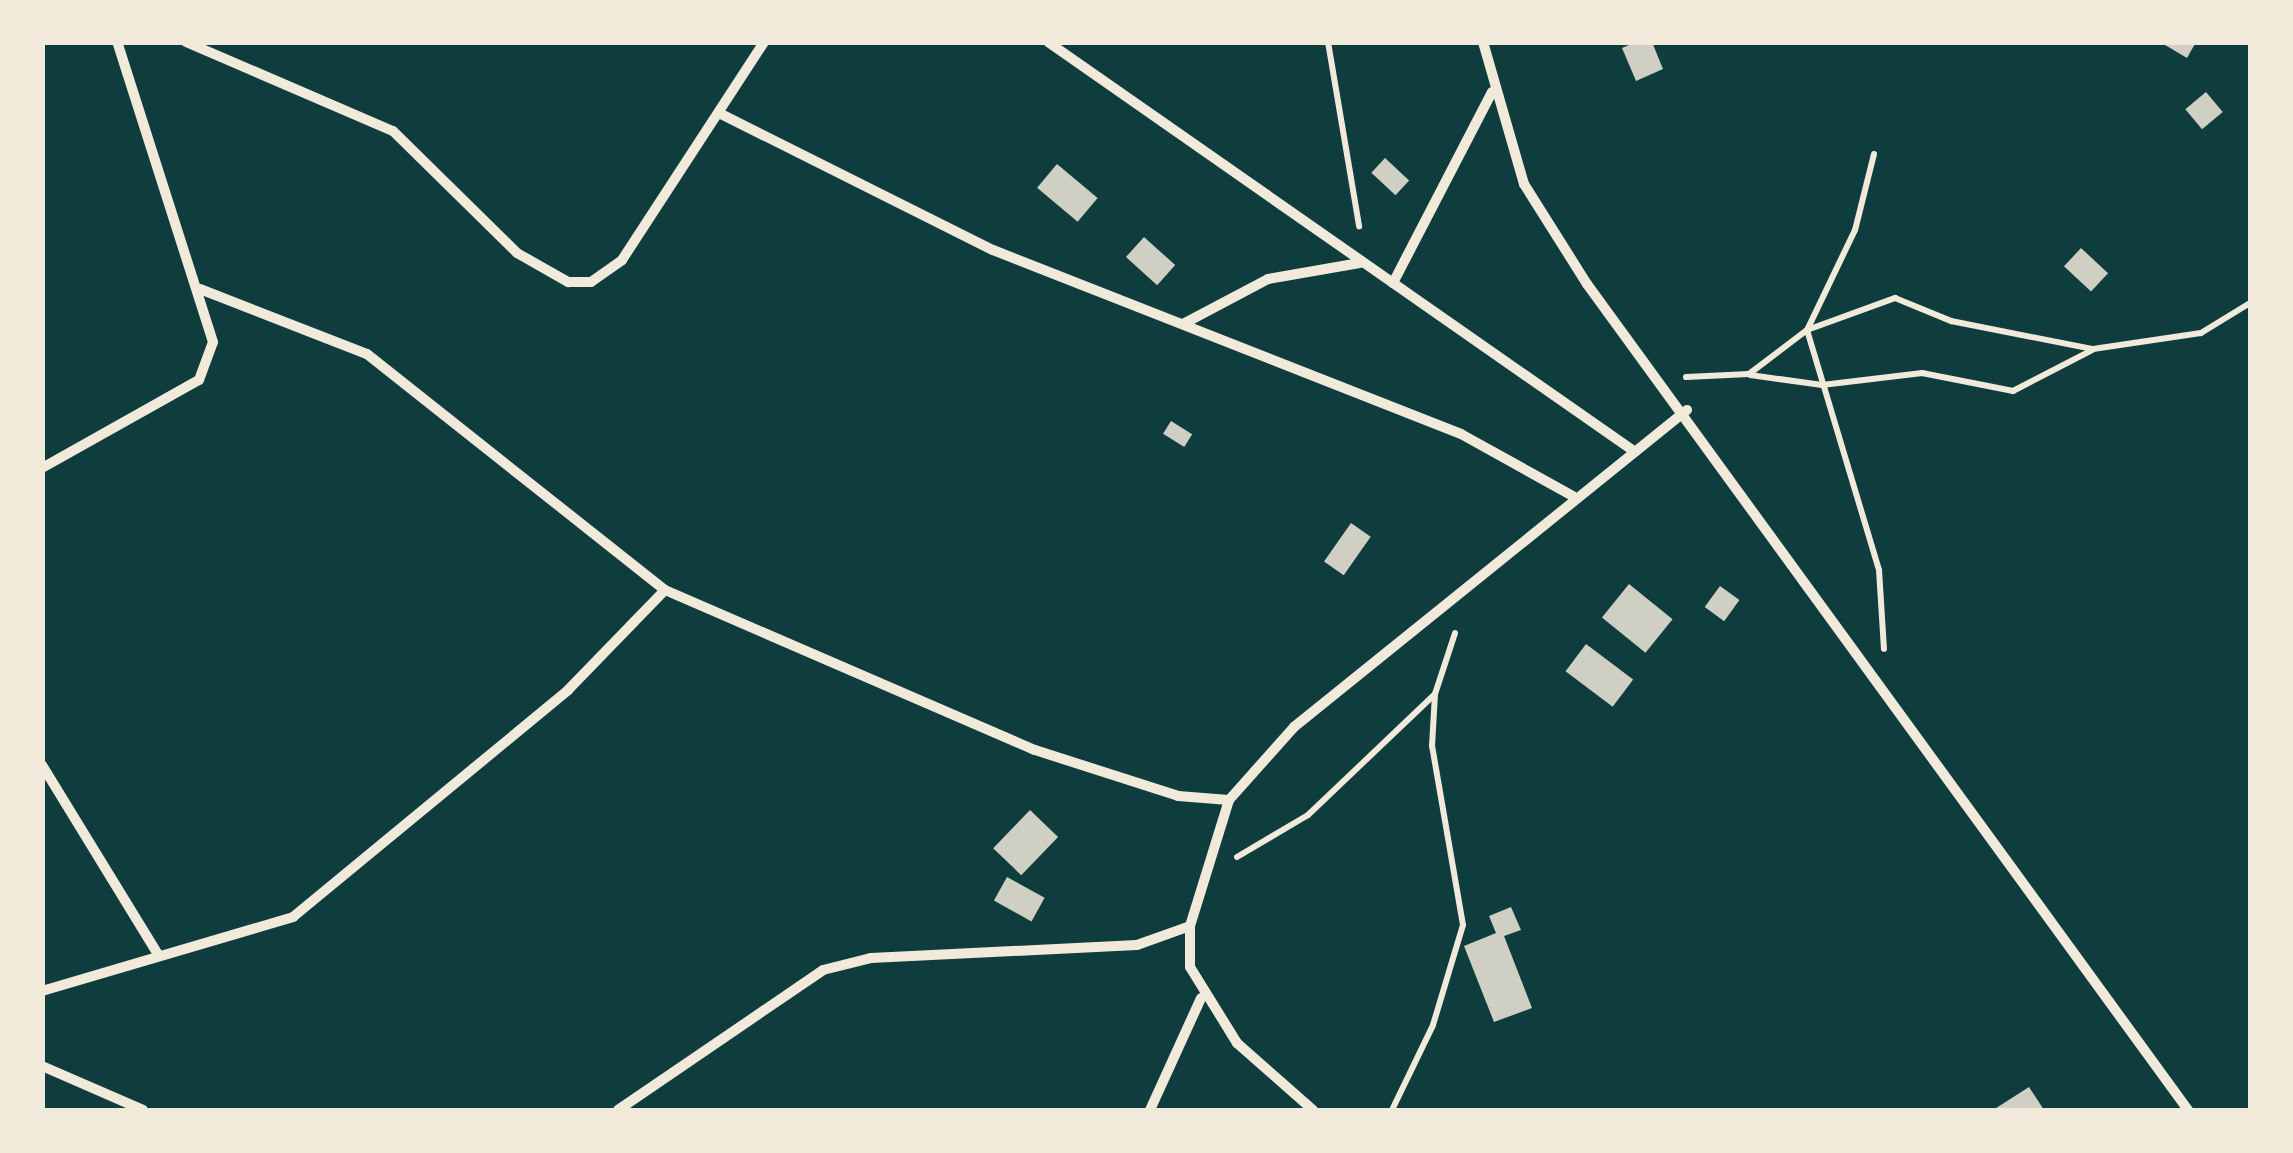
<!DOCTYPE html>
<style>
body{margin:0}
#map{position:relative;width:2293px;height:1153px;overflow:hidden;background:#0f3d3e;font-family:"Alegreya Sans",sans-serif}
div>[style]{position:absolute}
.building>*{inset:0;background:#cfcfc3;transform-origin:0 0}
.path>*{height:6px;margin:-3px;padding:0 3px;transform-origin:3px;border-radius:3px;background:#f1e9da}
.minor>*{height:10px;margin:-5px;padding:0 5px;transform-origin:5px;border-radius:5px;background:#f1e9da}
span{translate:-50% -50%;white-space:nowrap;text-align:center;line-height:1.15;-webkit-text-stroke:10px #f1e9da;paint-order:stroke}
.frame{position:absolute;inset:0;border:45px solid #f1e9da;pointer-events:none}
</style>
<div id="map">
<div class="building">
<i style="clip-path:polygon(1636px 42px,1652px 42px,1663px 69px,1636px 81px,1622px 48px)"></i>
<i style="clip-path:polygon(2160px 42px,2196px 42px,2187px 58px)"></i>
<i style="left:2206px;top:92px;width:26px;height:27px;rotate:50deg"></i>
<i style="left:1385px;top:158px;width:33px;height:20px;rotate:43deg"></i>
<i style="left:1057px;top:164px;width:53px;height:31px;rotate:40deg"></i>
<i style="left:1144px;top:237px;width:42px;height:27px;rotate:42deg"></i>
<i style="left:2081px;top:248px;width:37px;height:25px;rotate:43deg"></i>
<i style="left:1171px;top:421px;width:25px;height:15px;rotate:32deg"></i>
<i style="left:1351px;top:523px;width:24px;height:47px;rotate:35deg"></i>
<i style="left:1629px;top:584px;width:56px;height:43px;rotate:39deg"></i>
<i style="left:1720px;top:586px;width:24px;height:26px;rotate:36deg"></i>
<i style="left:1586px;top:644px;width:59px;height:34px;rotate:37deg"></i>
<i style="left:1030px;top:810px;width:39px;height:53px;rotate:44deg"></i>
<i style="left:1007px;top:877px;width:43px;height:27px;rotate:29deg"></i>
<i style="clip-path:polygon(1511px 907px,1521px 930px,1504px 936px,1532px 1008px,1494px 1022px,1464px 946px,1496px 933px,1489px 916px)"></i>
<i style="clip-path:polygon(2029px 1087px,2044px 1110px,1993px 1110px)"></i>
</div>
<div class="path">
<i style="left:1328px;top:42px;width:187px;rotate:80.4deg"></i>
<i style="left:1874px;top:154px;width:78px;rotate:104deg"></i>
<i style="left:1855px;top:230px;width:111px;rotate:115.6deg"></i>
<i style="left:1807px;top:330px;width:251px;rotate:73.3deg"></i>
<i style="left:1879px;top:570px;width:79px;rotate:86.4deg"></i>
<i style="left:1750px;top:375px;width:73px;rotate:7.9deg"></i>
<i style="left:1822px;top:385px;width:101px;rotate:-6.8deg"></i>
<i style="left:1922px;top:373px;width:93px;rotate:11.2deg"></i>
<i style="left:2013px;top:391px;width:89px;rotate:-27.4deg"></i>
<i style="left:1686px;top:377px;width:63px;rotate:-2.7deg"></i>
<i style="left:1749px;top:374px;width:73px;rotate:-37.2deg"></i>
<i style="left:1807px;top:330px;width:94px;rotate:-20deg"></i>
<i style="left:1895px;top:298px;width:61px;rotate:22.3deg"></i>
<i style="left:1951px;top:321px;width:145px;rotate:11.2deg"></i>
<i style="left:2093px;top:349px;width:109px;rotate:-8.4deg"></i>
<i style="left:2201px;top:333px;width:57px;rotate:-31.5deg"></i>
<i style="left:1237px;top:857px;width:82px;rotate:-30.6deg"></i>
<i style="left:1308px;top:815px;width:174px;rotate:-43.6deg"></i>
<i style="left:1392px;top:1110px;width:94px;rotate:-64.2deg"></i>
<i style="left:1433px;top:1025px;width:104px;rotate:-73.3deg"></i>
<i style="left:1463px;top:925px;width:182px;rotate:-99.8deg"></i>
<i style="left:1432px;top:746px;width:52px;rotate:-86.7deg"></i>
<i style="left:1435px;top:694px;width:64px;rotate:-71.8deg"></i>
</div>
<div class="minor">
<i style="left:186px;top:42px;width:225px;rotate:23.3deg"></i>
<i style="left:393px;top:131px;width:174px;rotate:44.5deg"></i>
<i style="left:517px;top:253px;width:59px;rotate:29.6deg"></i>
<i style="left:568px;top:282px;width:23px"></i>
<i style="left:591px;top:282px;width:38px;rotate:-35deg"></i>
<i style="left:622px;top:260px;width:260px;rotate:-56.9deg"></i>
<i style="left:1048px;top:42px;width:716px;rotate:34.93deg"></i>
<i style="left:1483px;top:42px;width:148px;rotate:73.9deg"></i>
<i style="left:1524px;top:184px;width:118px;rotate:57.8deg"></i>
<i style="left:1587px;top:284px;width:1022px;rotate:53.96deg"></i>
<i style="left:719px;top:113px;width:306px;rotate:26.6deg"></i>
<i style="left:993px;top:250px;width:503px;rotate:21.46deg"></i>
<i style="left:1461px;top:434px;width:128px;rotate:29deg"></i>
<i style="left:1393px;top:283px;width:215px;rotate:-62.6deg"></i>
<i style="left:200px;top:289px;width:179px;rotate:21.3deg"></i>
<i style="left:367px;top:354px;width:380px;rotate:38.4deg"></i>
<i style="left:665px;top:590px;width:403px;rotate:23.4deg"></i>
<i style="left:1035px;top:750px;width:150px;rotate:17.8deg"></i>
<i style="left:1178px;top:796px;width:51px;rotate:4.5deg"></i>
<i style="left:1183px;top:324px;width:96px;rotate:-27.9deg"></i>
<i style="left:1268px;top:279px;width:93px;rotate:-9.9deg"></i>
<i style="left:42px;top:468px;width:180px;rotate:-29.3deg"></i>
<i style="left:199px;top:380px;width:40px;rotate:-69.8deg"></i>
<i style="left:213px;top:342px;width:315px;rotate:-107.7deg"></i>
<i style="left:42px;top:765px;width:222px;rotate:58.5deg"></i>
<i style="left:42px;top:991px;width:262px;rotate:-16.4deg"></i>
<i style="left:293px;top:917px;width:357px;rotate:-39.5deg"></i>
<i style="left:568px;top:690px;width:139px;rotate:-45.9deg"></i>
<i style="left:42px;top:1066px;width:110px;rotate:23.5deg"></i>
<i style="left:618px;top:1110px;width:248px;rotate:-34.3deg"></i>
<i style="left:823px;top:970px;width:49px;rotate:-14deg"></i>
<i style="left:871px;top:958px;width:266px;rotate:-2.8deg"></i>
<i style="left:1137px;top:945px;width:56px;rotate:-19.7deg"></i>
<i style="left:1150px;top:1110px;width:123px;rotate:-65.5deg"></i>
<i style="left:1313px;top:1110px;width:101px;rotate:-138.6deg"></i>
<i style="left:1237px;top:1043px;width:89px;rotate:-121.7deg"></i>
<i style="left:1190px;top:967px;width:41px;rotate:-90deg"></i>
<i style="left:1190px;top:926px;width:132px;rotate:-72.8deg"></i>
<i style="left:1229px;top:800px;width:98px;rotate:-48.3deg"></i>
<i style="left:1294px;top:727px;width:505px;rotate:-38.89deg"></i>
</div>
<div class="frame"></div>
</div>
